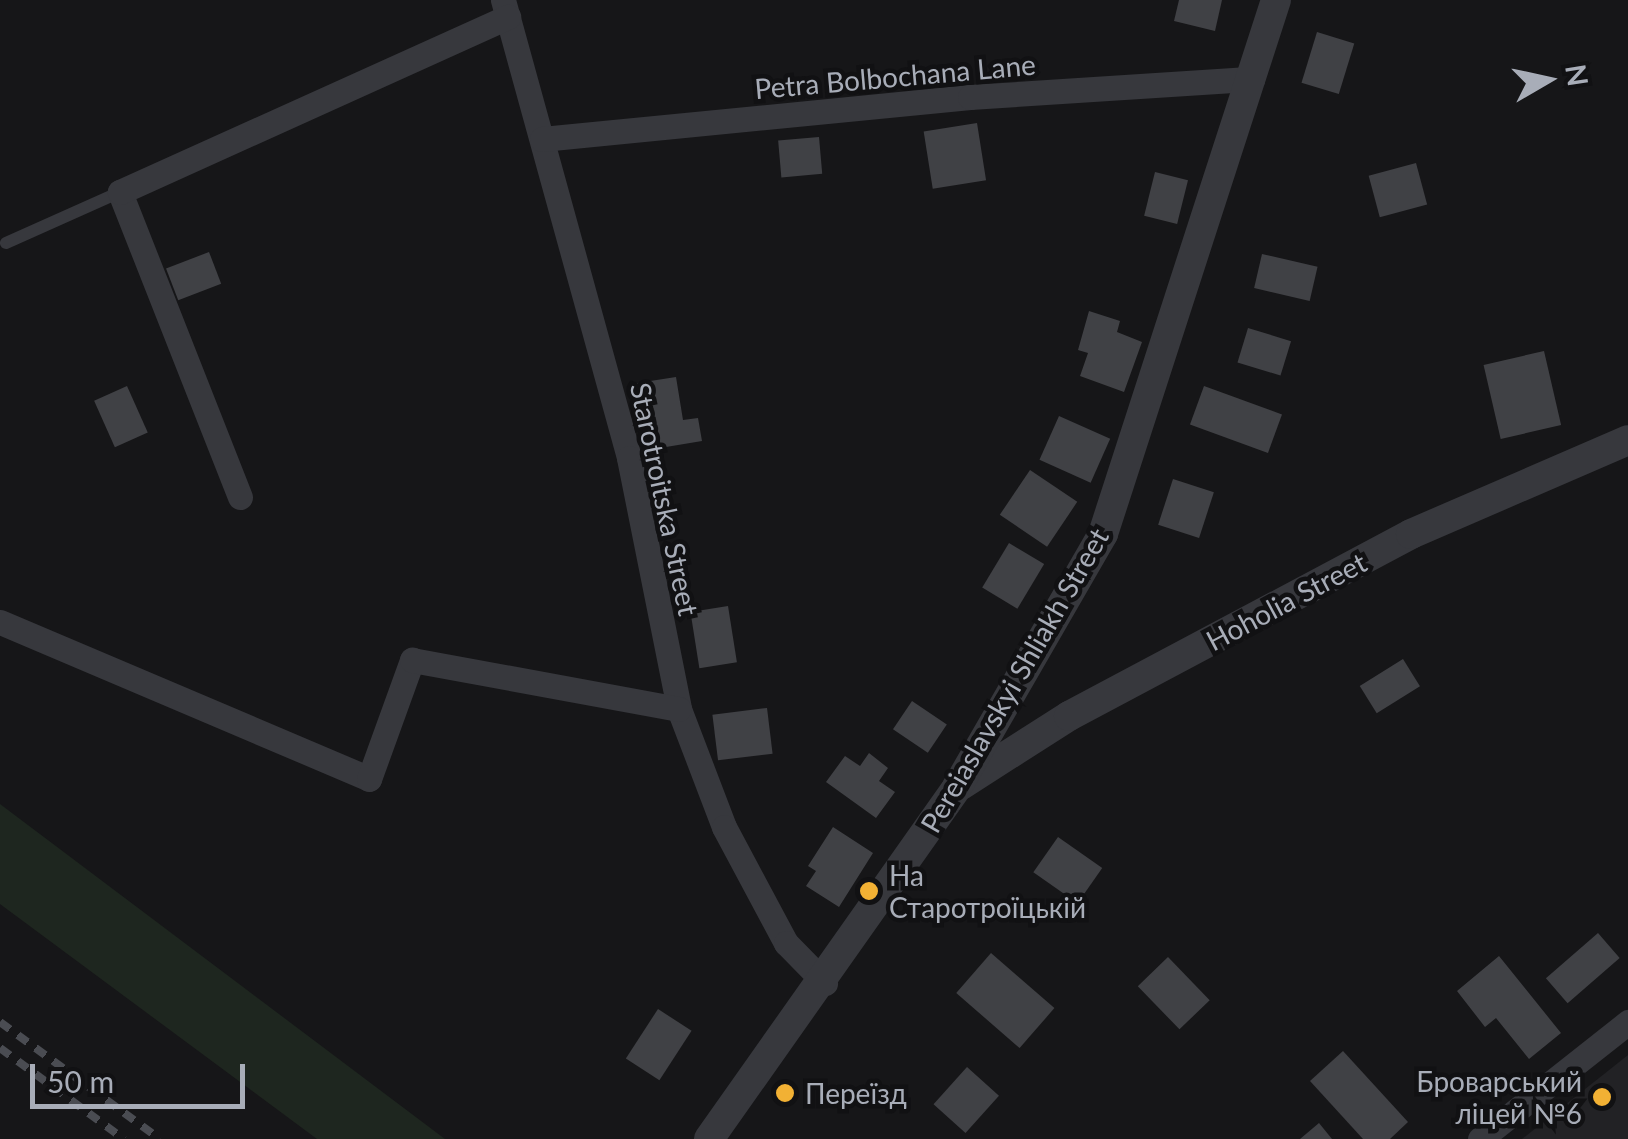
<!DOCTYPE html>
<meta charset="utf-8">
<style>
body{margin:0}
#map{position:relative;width:1628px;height:1139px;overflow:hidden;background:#161618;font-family:Lato,sans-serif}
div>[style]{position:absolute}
.built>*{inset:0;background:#222225}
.green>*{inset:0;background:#1e261f}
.building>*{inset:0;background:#404145;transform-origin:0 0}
.service>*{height:12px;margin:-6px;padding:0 6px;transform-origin:6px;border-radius:6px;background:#37383d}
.minor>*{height:25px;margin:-12.5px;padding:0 12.5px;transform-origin:12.5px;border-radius:12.5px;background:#37383d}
.tertiary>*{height:30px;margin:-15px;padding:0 15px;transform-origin:15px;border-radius:15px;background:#37383d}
.rail>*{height:8px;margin-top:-4px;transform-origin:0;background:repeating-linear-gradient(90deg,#4a4c52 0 12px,transparent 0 22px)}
.dots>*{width:28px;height:28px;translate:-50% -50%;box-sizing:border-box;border:5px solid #111113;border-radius:50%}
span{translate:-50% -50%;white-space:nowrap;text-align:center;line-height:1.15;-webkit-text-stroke:9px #111113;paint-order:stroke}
.street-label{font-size:28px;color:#a8adb8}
.poi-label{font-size:28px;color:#a8adb8}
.left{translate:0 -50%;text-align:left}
.right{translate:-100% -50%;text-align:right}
.north{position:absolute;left:1498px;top:30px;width:100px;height:100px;-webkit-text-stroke:8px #111113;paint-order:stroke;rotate:81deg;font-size:28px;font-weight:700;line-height:40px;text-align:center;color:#a8adb8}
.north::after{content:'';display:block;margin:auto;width:35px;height:45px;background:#a8adb8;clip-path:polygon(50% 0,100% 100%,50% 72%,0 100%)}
.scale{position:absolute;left:30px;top:1064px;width:215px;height:45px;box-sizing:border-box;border:5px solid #a8adb8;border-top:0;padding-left:12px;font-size:30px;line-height:35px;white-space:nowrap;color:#a8adb8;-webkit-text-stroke:8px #111113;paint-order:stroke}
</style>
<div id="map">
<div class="built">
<i style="clip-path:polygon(1628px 1055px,1628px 1139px,1522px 1139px)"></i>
</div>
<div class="green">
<i style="clip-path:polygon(0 804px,445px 1139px,317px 1139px,0 904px)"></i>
</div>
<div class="building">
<i style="clip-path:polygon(1179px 0,1222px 0,1215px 31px,1174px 21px)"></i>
<i style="left:1317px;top:32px;width:39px;height:53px;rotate:17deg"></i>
<i style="left:977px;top:123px;width:58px;height:54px;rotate:81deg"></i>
<i style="left:819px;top:137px;width:37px;height:41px;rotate:85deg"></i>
<i style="left:1416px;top:163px;width:43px;height:49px;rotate:75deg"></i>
<i style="left:1155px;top:172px;width:34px;height:45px;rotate:14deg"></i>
<i style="left:209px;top:252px;width:34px;height:46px;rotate:69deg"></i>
<i style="left:1262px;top:254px;width:57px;height:35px;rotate:13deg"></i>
<i style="clip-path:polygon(1089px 311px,1120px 321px,1117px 332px,1142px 342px,1124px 392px,1080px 376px,1088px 353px,1078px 350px)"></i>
<i style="left:1248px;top:328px;width:45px;height:36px;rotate:17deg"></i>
<i style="left:1544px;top:351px;width:76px;height:62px;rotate:77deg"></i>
<i style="clip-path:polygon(676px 377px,683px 420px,698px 418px,702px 441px,642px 451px,631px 384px)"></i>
<i style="left:127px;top:386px;width:51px;height:36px;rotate:66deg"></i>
<i style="left:1204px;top:386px;width:83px;height:41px;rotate:20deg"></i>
<i style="left:1059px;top:416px;width:56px;height:48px;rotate:24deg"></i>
<i style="left:1030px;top:470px;width:57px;height:54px;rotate:34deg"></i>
<i style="left:1173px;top:479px;width:43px;height:48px;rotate:18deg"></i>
<i style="left:1009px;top:543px;width:41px;height:52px;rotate:31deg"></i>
<i style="left:728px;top:606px;width:57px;height:38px;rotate:81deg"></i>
<i style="left:1403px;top:659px;width:32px;height:51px;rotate:58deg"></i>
<i style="left:912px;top:701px;width:42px;height:34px;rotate:34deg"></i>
<i style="left:767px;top:708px;width:46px;height:55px;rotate:83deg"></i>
<i style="clip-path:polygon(869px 753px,888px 768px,879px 781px,895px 792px,876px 818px,826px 782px,845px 756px,860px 766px)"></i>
<i style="clip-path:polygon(833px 827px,873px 853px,839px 907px,806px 886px,816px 871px,808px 866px)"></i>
<i style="left:1058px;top:837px;width:54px;height:43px;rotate:35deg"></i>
<i style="left:1598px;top:933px;width:33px;height:69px;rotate:49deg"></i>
<i style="left:991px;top:953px;width:84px;height:53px;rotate:41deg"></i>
<i style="clip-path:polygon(1499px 956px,1561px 1033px,1529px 1059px,1496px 1018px,1485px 1027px,1457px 991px)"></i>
<i style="left:1168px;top:957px;width:60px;height:42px;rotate:46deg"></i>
<i style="left:658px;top:1009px;width:40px;height:59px;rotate:33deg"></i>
<i style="clip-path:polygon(1343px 1051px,1408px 1122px,1390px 1139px,1363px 1139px,1310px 1081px)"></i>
<i style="left:967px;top:1067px;width:43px;height:50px;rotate:42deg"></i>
<i style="clip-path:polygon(1319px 1123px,1332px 1139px,1300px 1139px)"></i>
</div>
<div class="service">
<i style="left:6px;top:243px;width:125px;rotate:-24.1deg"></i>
</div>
<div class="minor">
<i style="left:503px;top:0;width:475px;rotate:74.6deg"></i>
<i style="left:629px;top:458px;width:256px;rotate:78.7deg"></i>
<i style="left:679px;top:709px;width:126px;rotate:69.1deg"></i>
<i style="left:724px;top:827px;width:132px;rotate:61.9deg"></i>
<i style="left:786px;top:943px;width:56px;rotate:45.7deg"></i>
<i style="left:542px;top:139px;width:430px;rotate:-5.6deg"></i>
<i style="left:970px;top:97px;width:283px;rotate:-3.7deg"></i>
<i style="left:240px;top:497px;width:328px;rotate:-111.5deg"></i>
<i style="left:120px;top:192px;width:426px;rotate:-24.3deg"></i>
<i style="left:0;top:622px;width:401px;rotate:23deg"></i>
<i style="left:369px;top:779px;width:127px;rotate:-70.1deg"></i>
<i style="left:412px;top:660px;width:271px;rotate:10.4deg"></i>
<i style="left:1480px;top:1139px;width:189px;rotate:-38.3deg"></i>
</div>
<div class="tertiary">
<i style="left:961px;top:785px;width:128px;rotate:-32.6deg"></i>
<i style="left:1069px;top:716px;width:387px;rotate:-28deg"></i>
<i style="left:1411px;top:534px;width:236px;rotate:-23.4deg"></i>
<i style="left:709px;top:1139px;width:431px;rotate:-54.8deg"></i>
<i style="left:957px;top:787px;width:292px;rotate:-60deg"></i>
<i style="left:1103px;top:534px;width:561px;rotate:-72.05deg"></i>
</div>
<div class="rail">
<i style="left:0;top:1022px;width:198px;rotate:36.2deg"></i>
<i style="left:0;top:1048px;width:154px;rotate:36.3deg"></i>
</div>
<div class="dots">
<i style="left:869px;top:891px;background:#f2b134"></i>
<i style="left:785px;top:1093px;background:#f2b134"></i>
<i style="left:1602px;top:1097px;background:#f2b134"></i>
</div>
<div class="street-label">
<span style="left:895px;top:76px;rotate:-5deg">Petra Bolbochana Lane</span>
<span style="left:665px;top:499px;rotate:78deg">Starotroitska Street</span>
<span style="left:1286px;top:601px;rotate:-28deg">Hoholia Street</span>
<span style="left:1014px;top:680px;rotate:-60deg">Pereiaslavskyi Shliakh Street</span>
</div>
<div class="poi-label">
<span class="left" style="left:889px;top:891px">На<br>Старотроїцькій</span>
<span class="right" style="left:1582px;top:1097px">Броварський<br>ліцей №6</span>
<span class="left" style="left:805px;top:1093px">Переїзд</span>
</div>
<div class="north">N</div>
<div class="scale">50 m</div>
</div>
